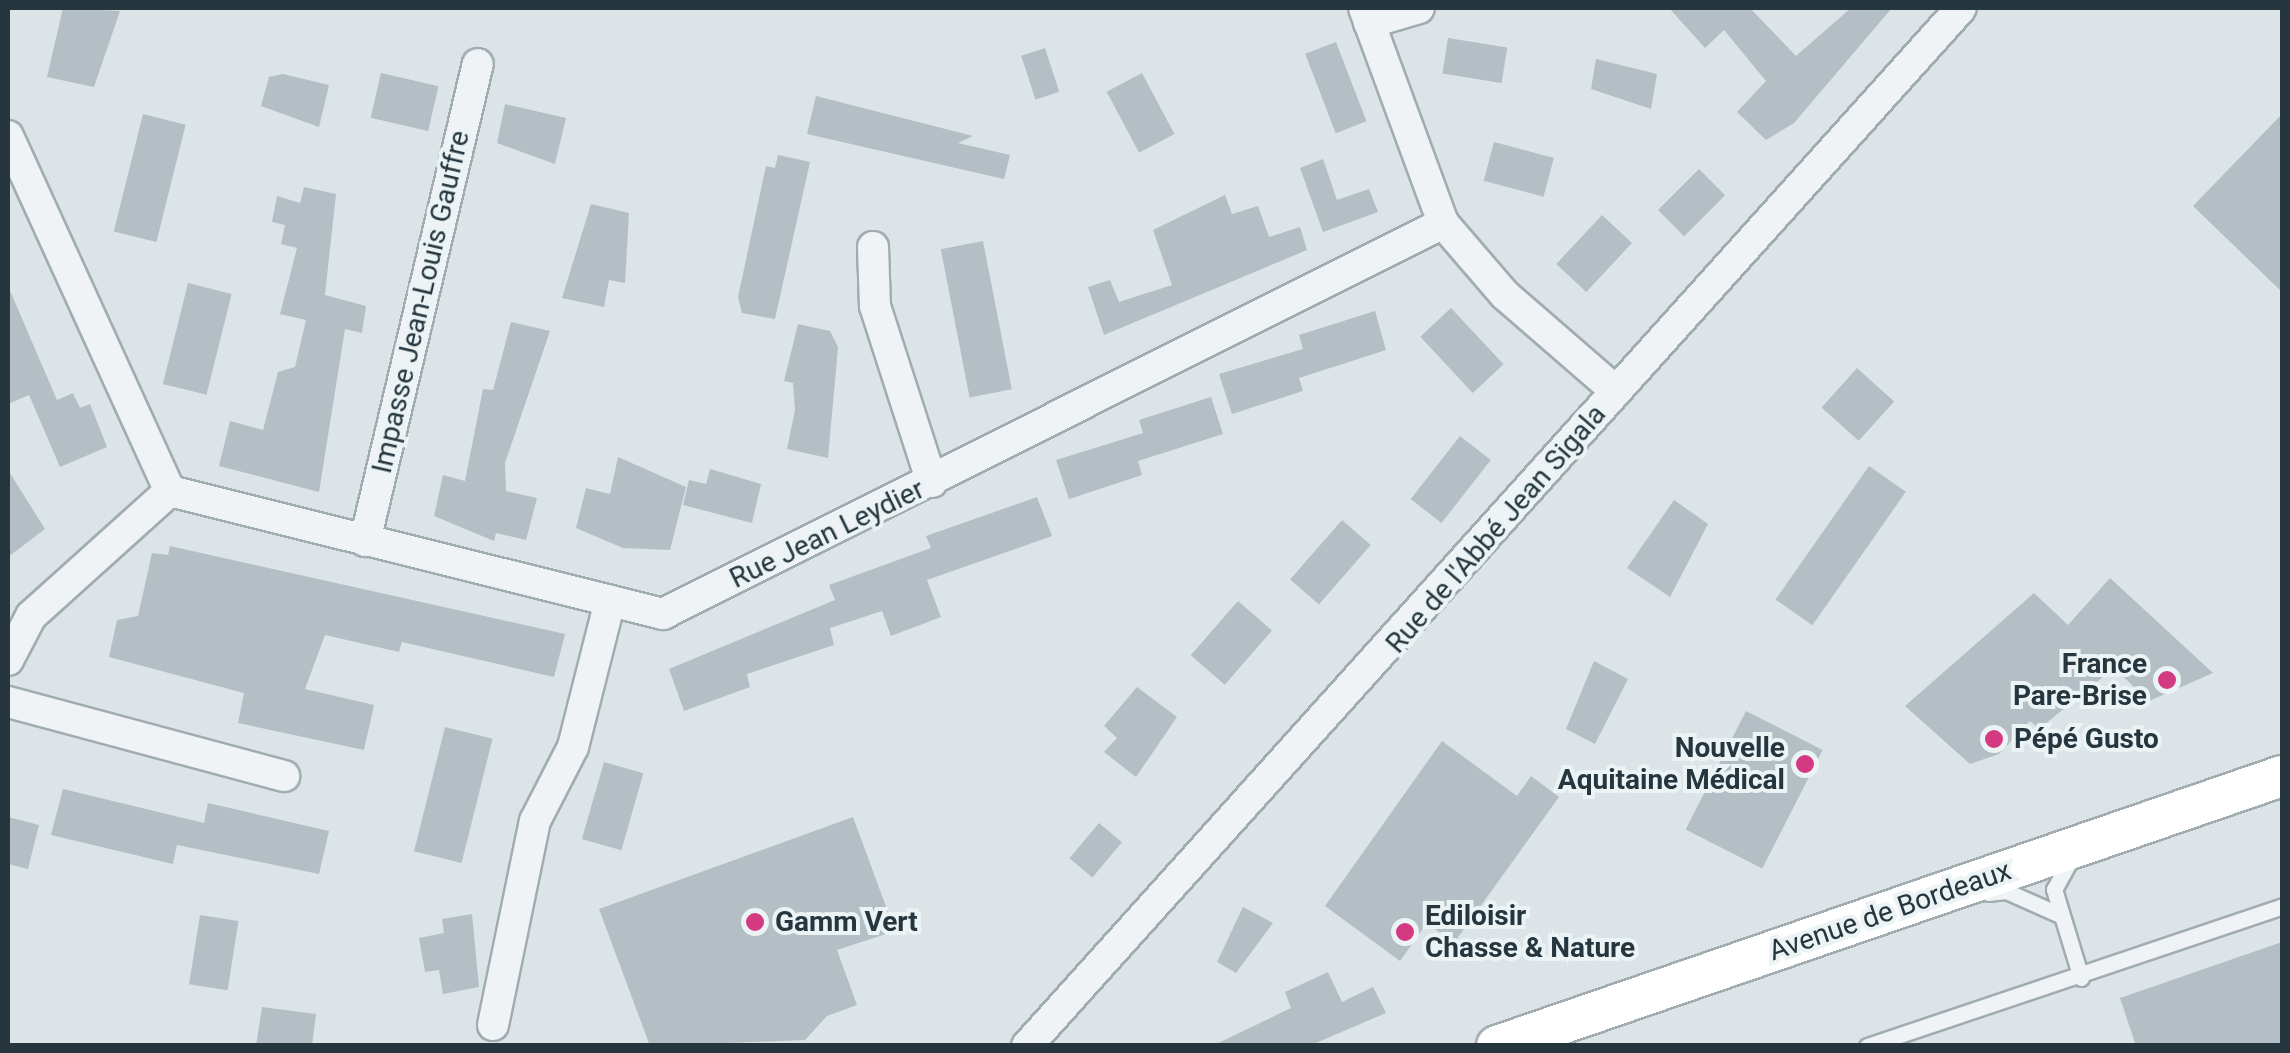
<!DOCTYPE html>
<meta charset="utf-8">
<style>
body{margin:0}
#map{position:relative;width:2290px;height:1053px;overflow:hidden;background:#dce4e7;font-family:Roboto,sans-serif}
div>[style]{position:absolute}
.building>*{inset:0;background:#b3bfc4;transform-origin:0 0}
.roads{filter:drop-shadow(2px 0 #a1acb1) drop-shadow(-2px 0 #a1acb1) drop-shadow(0 2px #a1acb1) drop-shadow(0 -2px #a1acb1)}
.lane>*{height:15px;margin:-7.5px;padding:0 7.5px;transform-origin:7.5px;border-radius:7.5px;background:#eff3f5}
.street>*{height:30px;margin:-15px;padding:0 15px;transform-origin:15px;border-radius:15px;background:#eff3f5}
.secondary>*{height:40px;margin:-20px;padding:0 20px;transform-origin:20px;border-radius:20px;background:#fff}
.dots>*{width:28px;height:28px;translate:-50% -50%;box-sizing:border-box;border:5px solid #ecf3f5;border-radius:50%}
span{translate:-50% -50%;white-space:nowrap;text-align:center;line-height:1.15;-webkit-text-stroke:8px #ecf3f5;paint-order:stroke}
.street-label{font-size:28px;color:#25363e}
.poi-label{font-size:28px;color:#25363e;font-weight:700}
.right{translate:-100% -50%;text-align:right}
.left{translate:0 -50%;text-align:left}
.frame{position:absolute;inset:0;border:10px solid #25363e;pointer-events:none}
</style>
<div id="map">
<div class="building">
<i style="clip-path:polygon(63px 8px,120px 11px,94px 87px,47px 77px)"></i>
<i style="clip-path:polygon(1669px 8px,1750px 8px,1796px 56px,1851px 8px,1892px 8px,1794px 123px,1766px 140px,1737px 112px,1766px 81px,1724px 30px,1705px 48px)"></i>
<i style="left:1448px;top:38px;width:60px;height:36px;rotate:9deg"></i>
<i style="left:1336px;top:42px;width:85px;height:33px;rotate:69deg"></i>
<i style="left:1045px;top:48px;width:46px;height:25px;rotate:72deg"></i>
<i style="clip-path:polygon(1596px 59px,1657px 74px,1651px 109px,1591px 89px)"></i>
<i style="left:381px;top:73px;width:59px;height:46px;rotate:13deg"></i>
<i style="left:1142px;top:73px;width:69px;height:40px;rotate:62deg"></i>
<i style="clip-path:polygon(283px 74px,329px 85px,319px 127px,261px 106px,269px 77px)"></i>
<i style="clip-path:polygon(816px 96px,973px 136px,958px 143px,1010px 155px,1004px 179px,807px 134px)"></i>
<i style="clip-path:polygon(505px 104px,566px 118px,555px 164px,497px 143px)"></i>
<i style="left:143px;top:114px;width:44px;height:121px;rotate:14deg"></i>
<i style="clip-path:polygon(2282px 114px,2282px 292px,2193px 206px)"></i>
<i style="left:1494px;top:142px;width:62px;height:40px;rotate:15deg"></i>
<i style="clip-path:polygon(778px 155px,810px 162px,775px 319px,742px 313px,738px 297px,766px 166px,775px 168px)"></i>
<i style="clip-path:polygon(1323px 159px,1337px 200px,1369px 189px,1378px 212px,1323px 232px,1300px 168px)"></i>
<i style="left:1699px;top:169px;width:37px;height:58px;rotate:45deg"></i>
<i style="clip-path:polygon(304px 187px,336px 194px,325px 295px,366px 306px,362px 333px,345px 329px,319px 492px,219px 466px,230px 421px,263px 430px,278px 372px,295px 367px,306px 320px,280px 314px,297px 248px,281px 244px,285px 225px,272px 222px,277px 196px,300px 203px)"></i>
<i style="clip-path:polygon(1225px 195px,1232px 214px,1258px 206px,1269px 237px,1300px 227px,1307px 250px,1104px 335px,1088px 287px,1110px 280px,1119px 302px,1172px 285px,1153px 230px)"></i>
<i style="clip-path:polygon(591px 204px,629px 213px,625px 283px,609px 280px,604px 307px,562px 298px)"></i>
<i style="left:1602px;top:215px;width:41px;height:67px;rotate:43deg"></i>
<i style="left:983px;top:241px;width:151px;height:43px;rotate:79deg"></i>
<i style="left:188px;top:283px;width:45px;height:104px;rotate:14deg"></i>
<i style="clip-path:polygon(8px 286px,57px 400px,73px 393px,80px 408px,90px 404px,107px 447px,60px 467px,29px 395px,8px 404px)"></i>
<i style="left:1451px;top:308px;width:77px;height:42px;rotate:47deg"></i>
<i style="clip-path:polygon(1375px 311px,1386px 350px,1299px 378px,1303px 391px,1232px 414px,1219px 374px,1303px 349px,1299px 335px)"></i>
<i style="clip-path:polygon(511px 322px,550px 331px,505px 463px,506px 491px,537px 498px,526px 540px,496px 533px,494px 541px,434px 516px,443px 475px,465px 481px,483px 389px,493px 390px)"></i>
<i style="clip-path:polygon(798px 324px,830px 331px,838px 347px,828px 458px,787px 449px,795px 410px,793px 383px,784px 381px)"></i>
<i style="left:1857px;top:368px;width:50px;height:53px;rotate:42deg"></i>
<i style="clip-path:polygon(1211px 397px,1223px 434px,1138px 461px,1142px 475px,1069px 499px,1056px 460px,1143px 433px,1139px 420px)"></i>
<i style="left:1460px;top:436px;width:39px;height:80px;rotate:38deg"></i>
<i style="clip-path:polygon(618px 457px,686px 487px,670px 550px,623px 548px,576px 528px,586px 488px,610px 494px)"></i>
<i style="left:1869px;top:466px;width:45px;height:163px;rotate:35deg"></i>
<i style="clip-path:polygon(710px 469px,761px 484px,752px 523px,683px 505px,689px 480px,706px 484px)"></i>
<i style="clip-path:polygon(8px 470px,45px 529px,8px 557px)"></i>
<i style="clip-path:polygon(1037px 497px,1052px 536px,927px 580px,941px 617px,891px 636px,882px 611px,830px 628px,834px 645px,747px 674px,750px 687px,684px 711px,669px 669px,835px 600px,829px 585px,931px 548px,926px 536px)"></i>
<i style="clip-path:polygon(1674px 500px,1708px 524px,1670px 597px,1627px 568px)"></i>
<i style="left:1342px;top:520px;width:38px;height:79px;rotate:41deg"></i>
<i style="clip-path:polygon(170px 546px,565px 634px,554px 677px,402px 642px,399px 652px,325px 635px,305px 689px,374px 705px,364px 750px,238px 723px,244px 693px,109px 657px,117px 620px,138px 616px,152px 553px,168px 555px)"></i>
<i style="clip-path:polygon(2110px 578px,2213px 673px,2149px 701px,2114px 668px,2039px 729px,2030px 721px,1999px 754px,1970px 764px,1905px 706px,2034px 593px,2068px 625px)"></i>
<i style="left:1238px;top:601px;width:45px;height:72px;rotate:41deg"></i>
<i style="clip-path:polygon(1594px 661px,1628px 679px,1595px 744px,1566px 729px)"></i>
<i style="clip-path:polygon(1137px 687px,1177px 717px,1136px 777px,1104px 752px,1117px 738px,1104px 726px)"></i>
<i style="left:1746px;top:711px;width:86px;height:133px;rotate:27deg"></i>
<i style="left:445px;top:727px;width:49px;height:128px;rotate:14deg"></i>
<i style="clip-path:polygon(1442px 741px,1517px 796px,1531px 776px,1559px 797px,1454px 943px,1427px 923px,1400px 961px,1325px 906px)"></i>
<i style="left:604px;top:762px;width:41px;height:80px;rotate:16deg"></i>
<i style="clip-path:polygon(63px 789px,204px 823px,208px 803px,329px 831px,319px 874px,177px 845px,173px 864px,51px 835px)"></i>
<i style="clip-path:polygon(8px 817px,39px 825px,28px 869px,8px 864px)"></i>
<i style="clip-path:polygon(853px 817px,895px 931px,837px 950px,857px 1005px,827px 1016px,805px 1040px,650px 1046px,599px 909px)"></i>
<i style="left:1099px;top:823px;width:30px;height:46px;rotate:40deg"></i>
<i style="clip-path:polygon(1243px 907px,1273px 923px,1236px 973px,1217px 962px)"></i>
<i style="clip-path:polygon(472px 914px,479px 987px,443px 994px,439px 970px,425px 972px,419px 938px,444px 933px,442px 919px)"></i>
<i style="left:200px;top:915px;width:39px;height:70px;rotate:9deg"></i>
<i style="clip-path:polygon(2282px 942px,2282px 1046px,2136px 1046px,2120px 998px)"></i>
<i style="clip-path:polygon(1328px 972px,1342px 1002px,1373px 987px,1386px 1013px,1309px 1046px,1212px 1046px,1291px 1008px,1285px 992px)"></i>
<i style="clip-path:polygon(262px 1007px,316px 1014px,312px 1046px,256px 1046px)"></i>
</div>
<div class="roads">
<div class="lane">
<i style="left:2072px;top:857px;width:37px;rotate:119deg"></i>
<i style="left:2054px;top:889px;width:93px;rotate:73.1deg"></i>
<i style="left:1988px;top:893px;width:18px;rotate:-6deg"></i>
<i style="left:2006px;top:891px;width:57px;rotate:23.9deg"></i>
<i style="left:1867px;top:1046px;width:438px;rotate:-18.6deg"></i>
</div>
<div class="street">
<i style="left:1364px;top:8px;width:229px;rotate:69.8deg"></i>
<i style="left:1443px;top:223px;width:95px;rotate:49.3deg"></i>
<i style="left:1505px;top:295px;width:147px;rotate:40.9deg"></i>
<i style="left:1369px;top:23px;width:52px;rotate:-16.7deg"></i>
<i style="left:8px;top:136px;width:390px;rotate:65.5deg"></i>
<i style="left:873px;top:247px;width:59px;rotate:88.1deg"></i>
<i style="left:875px;top:306px;width:185px;rotate:72.1deg"></i>
<i style="left:170px;top:491px;width:508px;rotate:14.01deg"></i>
<i style="left:663px;top:614px;width:873px;rotate:-26.62deg"></i>
<i style="left:365px;top:541px;width:490px;rotate:-76.7deg"></i>
<i style="left:8px;top:660px;width:50px;rotate:-62.4deg"></i>
<i style="left:31px;top:616px;width:187px;rotate:-42deg"></i>
<i style="left:8px;top:702px;width:286px;rotate:15deg"></i>
<i style="left:493px;top:1025px;width:208px;rotate:-78.4deg"></i>
<i style="left:535px;top:821px;width:83px;rotate:-62.8deg"></i>
<i style="left:573px;top:747px;width:151px;rotate:-75.8deg"></i>
<i style="left:1027px;top:1046px;width:1396px;rotate:-48.02deg"></i>
</div>
<div class="secondary">
<i style="left:1497px;top:1046px;width:830px;rotate:-18.98deg"></i>
</div>
</div>
<div class="dots">
<i style="left:2167px;top:680px;background:#d43a82"></i>
<i style="left:1994px;top:739px;background:#d43a82"></i>
<i style="left:1805px;top:764px;background:#d43a82"></i>
<i style="left:755px;top:922px;background:#d43a82"></i>
<i style="left:1405px;top:932px;background:#d43a82"></i>
</div>
<div class="street-label">
<span style="left:421px;top:302px;rotate:-77deg">Impasse Jean-Louis Gauffre</span>
<span style="left:1496px;top:529px;rotate:-49deg">Rue de l'Abbé Jean Sigala</span>
<span style="left:827px;top:534px;rotate:-26deg">Rue Jean Leydier</span>
<span style="left:1890px;top:911px;rotate:-19deg">Avenue de Bordeaux</span>
</div>
<div class="poi-label">
<span class="right" style="left:2147px;top:680px">France<br>Pare-Brise</span>
<span class="left" style="left:2014px;top:739px">Pépé Gusto</span>
<span class="right" style="left:1785px;top:764px">Nouvelle<br>Aquitaine Médical</span>
<span class="left" style="left:1425px;top:932px">Ediloisir<br>Chasse &amp; Nature</span>
<span class="left" style="left:775px;top:922px">Gamm Vert</span>
</div>
<div class="frame"></div>
</div>
